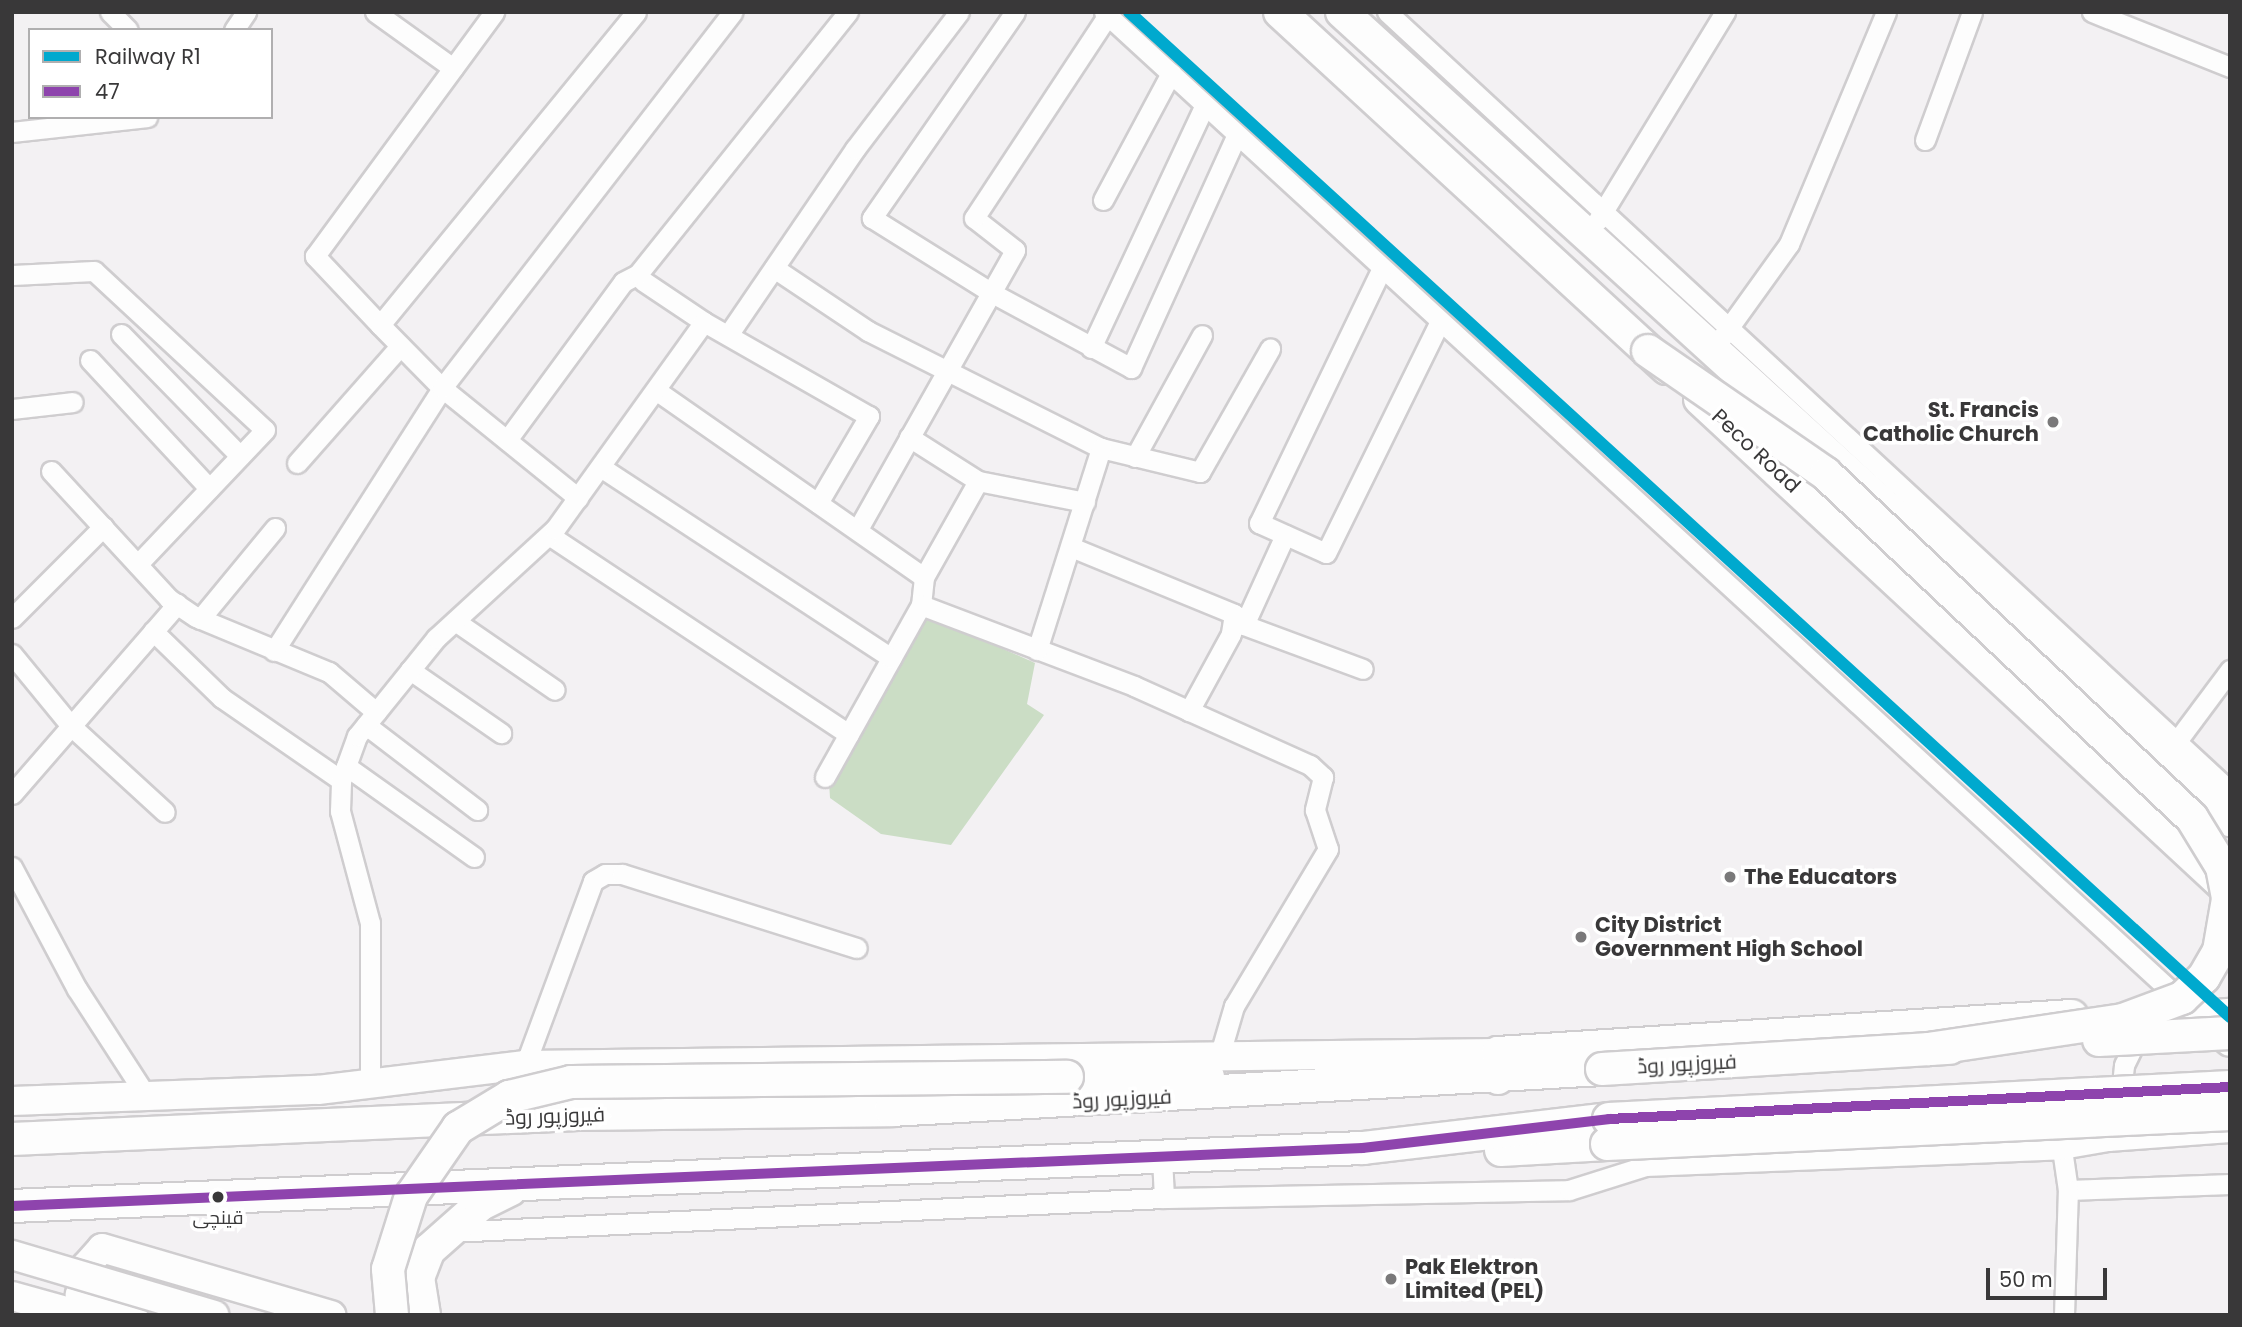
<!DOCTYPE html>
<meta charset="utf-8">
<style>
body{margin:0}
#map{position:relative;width:2242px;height:1327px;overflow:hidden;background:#f3f1f3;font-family:Poppins,Cairo,sans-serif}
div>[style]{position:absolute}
.green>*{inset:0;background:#cbddc5}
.roads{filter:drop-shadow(2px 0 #cfcdcf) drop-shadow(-2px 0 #cfcdcf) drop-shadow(0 2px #cfcdcf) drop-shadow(0 -2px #cfcdcf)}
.street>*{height:19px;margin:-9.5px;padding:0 9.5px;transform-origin:9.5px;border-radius:9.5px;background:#fdfdfd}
.secondary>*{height:28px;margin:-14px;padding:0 14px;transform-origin:14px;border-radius:14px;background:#fdfdfd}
.primary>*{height:32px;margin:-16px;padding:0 16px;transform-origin:16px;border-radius:16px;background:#fdfdfd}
.bridges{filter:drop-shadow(2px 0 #cfcdcf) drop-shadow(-2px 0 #cfcdcf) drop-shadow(0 2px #cfcdcf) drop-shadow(0 -2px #cfcdcf)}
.secondary-bridge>*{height:28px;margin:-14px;padding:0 14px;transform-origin:14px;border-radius:14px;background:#fdfdfd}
.primary-bridge>*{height:32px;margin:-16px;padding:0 16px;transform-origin:16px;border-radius:16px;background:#fdfdfd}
.bus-1>*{height:10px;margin:-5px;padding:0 5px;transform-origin:5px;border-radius:5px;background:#8e44ad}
.rail-1>*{height:12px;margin:-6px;padding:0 6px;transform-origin:6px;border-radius:6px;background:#00a9ce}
.dots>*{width:19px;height:19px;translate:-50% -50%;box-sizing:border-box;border:4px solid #fff;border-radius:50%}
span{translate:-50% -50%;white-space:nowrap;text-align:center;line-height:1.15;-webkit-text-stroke:7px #fff;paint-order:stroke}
.bus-label{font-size:19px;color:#393839}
.poi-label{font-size:21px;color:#393839;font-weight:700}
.right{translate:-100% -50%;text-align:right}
.left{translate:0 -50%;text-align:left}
.street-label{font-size:21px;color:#393839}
.frame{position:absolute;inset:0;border:14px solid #393839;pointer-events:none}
.legend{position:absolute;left:28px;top:28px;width:245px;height:91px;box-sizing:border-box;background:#fff;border:2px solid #b0afb0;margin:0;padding:9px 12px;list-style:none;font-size:21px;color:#393839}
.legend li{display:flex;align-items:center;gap:14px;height:35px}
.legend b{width:35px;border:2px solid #b0afb0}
.scale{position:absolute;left:1986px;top:1268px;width:121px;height:32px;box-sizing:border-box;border:4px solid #393839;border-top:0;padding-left:9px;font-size:21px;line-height:24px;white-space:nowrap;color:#393839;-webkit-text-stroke:5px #fff;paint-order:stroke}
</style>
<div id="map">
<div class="green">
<i style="clip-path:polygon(922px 613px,1035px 663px,1027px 704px,1044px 715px,951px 845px,881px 834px,830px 798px,829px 782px)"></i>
</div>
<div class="roads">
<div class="street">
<i style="left:110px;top:12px;width:25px;rotate:45deg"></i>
<i style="left:375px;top:12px;width:96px;rotate:35.7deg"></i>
<i style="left:1015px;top:12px;width:251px;rotate:124.8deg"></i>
<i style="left:872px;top:218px;width:142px;rotate:32deg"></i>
<i style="left:992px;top:293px;width:158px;rotate:28.3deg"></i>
<i style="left:1131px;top:368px;width:255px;rotate:-65.6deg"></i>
<i style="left:1104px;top:12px;width:1466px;rotate:42.54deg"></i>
<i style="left:1387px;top:12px;width:1148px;rotate:42.74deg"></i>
<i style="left:2092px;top:12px;width:149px;rotate:21.7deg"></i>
<i style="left:234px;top:30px;width:22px;rotate:-56deg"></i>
<i style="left:12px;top:132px;width:136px;rotate:-6.3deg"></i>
<i style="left:1925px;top:140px;width:136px;rotate:-69.8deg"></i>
<i style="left:1103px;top:200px;width:144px;rotate:-61.8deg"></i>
<i style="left:1598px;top:220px;width:244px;rotate:-58.6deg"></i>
<i style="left:774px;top:268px;width:113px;rotate:33.8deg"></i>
<i style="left:868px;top:331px;width:261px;rotate:26.7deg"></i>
<i style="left:1101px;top:448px;width:102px;rotate:13.6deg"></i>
<i style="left:1200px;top:472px;width:142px;rotate:-60.4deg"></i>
<i style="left:1381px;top:270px;width:281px;rotate:115.7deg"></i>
<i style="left:1259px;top:523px;width:73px;rotate:24.1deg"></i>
<i style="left:1326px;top:553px;width:258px;rotate:-63.8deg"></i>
<i style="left:12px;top:275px;width:82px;rotate:-2.8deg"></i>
<i style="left:94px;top:271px;width:233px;rotate:42.9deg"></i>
<i style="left:265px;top:430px;width:185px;rotate:133.5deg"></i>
<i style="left:643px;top:281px;width:73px;rotate:33.9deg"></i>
<i style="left:380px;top:325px;width:95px;rotate:-133.3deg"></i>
<i style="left:315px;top:256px;width:303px;rotate:-53.7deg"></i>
<i style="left:121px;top:334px;width:170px;rotate:45.7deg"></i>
<i style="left:728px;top:335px;width:225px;rotate:-55.7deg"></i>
<i style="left:855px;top:149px;width:172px;rotate:-52.8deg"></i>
<i style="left:1720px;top:340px;width:118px;rotate:-54.3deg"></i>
<i style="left:1789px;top:244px;width:251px;rotate:-67.3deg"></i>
<i style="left:1091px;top:348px;width:268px;rotate:-64.9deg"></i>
<i style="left:90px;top:360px;width:175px;rotate:47.1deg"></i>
<i style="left:657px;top:391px;width:325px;rotate:34.9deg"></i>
<i style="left:924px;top:577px;width:28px;rotate:96deg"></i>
<i style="left:921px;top:605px;width:197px;rotate:119.2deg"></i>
<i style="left:12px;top:409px;width:61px;rotate:-6.5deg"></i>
<i style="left:909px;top:437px;width:82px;rotate:32.5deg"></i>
<i style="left:978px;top:481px;width:109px;rotate:11.1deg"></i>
<i style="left:507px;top:440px;width:196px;rotate:-53.7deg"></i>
<i style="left:623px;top:282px;width:17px;rotate:-28deg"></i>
<i style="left:638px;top:274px;width:336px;rotate:-51.3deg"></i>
<i style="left:1135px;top:457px;width:139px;rotate:-61.2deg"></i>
<i style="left:297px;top:463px;width:156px;rotate:-48.6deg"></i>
<i style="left:602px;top:468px;width:346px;rotate:33.3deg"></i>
<i style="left:51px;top:471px;width:174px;rotate:47.3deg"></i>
<i style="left:169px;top:599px;width:32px;rotate:34deg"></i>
<i style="left:196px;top:617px;width:144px;rotate:22.5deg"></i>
<i style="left:329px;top:672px;width:62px;rotate:40.4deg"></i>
<i style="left:578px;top:498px;width:175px;rotate:-141deg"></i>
<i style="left:442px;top:388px;width:88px;rotate:-134.5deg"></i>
<i style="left:380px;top:325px;width:404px;rotate:-50.7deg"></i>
<i style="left:858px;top:529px;width:320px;rotate:-60.6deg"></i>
<i style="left:1015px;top:250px;width:52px;rotate:-142deg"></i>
<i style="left:974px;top:218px;width:243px;rotate:-56.6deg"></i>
<i style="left:549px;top:535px;width:360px;rotate:33.6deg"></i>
<i style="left:1071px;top:547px;width:176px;rotate:22.3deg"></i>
<i style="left:1234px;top:614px;width:20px;rotate:99deg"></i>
<i style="left:1231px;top:634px;width:88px;rotate:118.6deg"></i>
<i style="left:924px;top:577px;width:110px;rotate:-60.6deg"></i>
<i style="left:921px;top:605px;width:228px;rotate:20.8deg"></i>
<i style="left:1134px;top:686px;width:193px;rotate:24.2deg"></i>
<i style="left:1310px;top:765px;width:18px;rotate:43deg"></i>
<i style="left:1323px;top:777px;width:34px;rotate:104deg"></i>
<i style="left:1315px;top:810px;width:41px;rotate:71.6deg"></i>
<i style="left:1328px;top:849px;width:183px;rotate:120.9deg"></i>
<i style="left:1234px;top:1006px;width:50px;rotate:106.3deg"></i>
<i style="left:12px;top:618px;width:129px;rotate:-45deg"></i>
<i style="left:200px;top:619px;width:118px;rotate:-50.5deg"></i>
<i style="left:455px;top:621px;width:121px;rotate:34.6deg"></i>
<i style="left:1236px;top:622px;width:135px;rotate:20.3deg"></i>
<i style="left:1244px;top:625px;width:99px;rotate:-65.5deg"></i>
<i style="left:153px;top:631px;width:96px;rotate:44.2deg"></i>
<i style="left:222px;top:698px;width:145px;rotate:34.6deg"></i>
<i style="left:1037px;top:650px;width:212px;rotate:-72.4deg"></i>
<i style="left:274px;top:651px;width:312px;rotate:-57.4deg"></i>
<i style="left:442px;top:388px;width:475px;rotate:-52.3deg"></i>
<i style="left:12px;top:654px;width:93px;rotate:50.7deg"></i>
<i style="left:71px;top:726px;width:127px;rotate:42.5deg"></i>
<i style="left:410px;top:670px;width:111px;rotate:34.7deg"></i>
<i style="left:366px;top:725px;width:140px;rotate:37.4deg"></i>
<i style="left:2177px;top:741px;width:89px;rotate:-53.3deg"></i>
<i style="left:346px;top:766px;width:157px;rotate:35.4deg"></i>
<i style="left:12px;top:794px;width:252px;rotate:-49deg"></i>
<i style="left:12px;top:867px;width:138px;rotate:62deg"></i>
<i style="left:77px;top:989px;width:125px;rotate:57.1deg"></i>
<i style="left:525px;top:1065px;width:196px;rotate:-69.7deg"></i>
<i style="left:593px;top:881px;width:14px;rotate:-30deg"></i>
<i style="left:605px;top:874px;width:17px"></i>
<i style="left:622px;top:874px;width:246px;rotate:17.5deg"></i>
<i style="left:370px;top:1084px;width:161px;rotate:-90deg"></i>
<i style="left:370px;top:923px;width:116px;rotate:-105deg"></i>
<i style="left:340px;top:811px;width:31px;rotate:-88deg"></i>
<i style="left:341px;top:780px;width:47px;rotate:-70deg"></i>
<i style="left:357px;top:736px;width:126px;rotate:-51.1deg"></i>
<i style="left:436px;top:638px;width:161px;rotate:-42.5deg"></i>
<i style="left:555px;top:529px;width:255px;rotate:-54.3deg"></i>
<i style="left:704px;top:322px;width:190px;rotate:29.7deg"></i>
<i style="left:869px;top:416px;width:101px;rotate:120.4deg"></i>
<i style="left:2108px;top:1141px;width:122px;rotate:-4.2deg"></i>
<i style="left:2062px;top:1149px;width:41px;rotate:81.7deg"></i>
<i style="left:2068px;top:1190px;width:162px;rotate:-2.1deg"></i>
<i style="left:1162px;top:1157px;width:41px;rotate:87.2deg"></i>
<i style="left:450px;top:1232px;width:715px;rotate:-2.73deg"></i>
<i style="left:1164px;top:1198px;width:405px;rotate:-1.1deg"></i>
<i style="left:1569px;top:1190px;width:80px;rotate:-17.5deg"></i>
<i style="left:1645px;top:1166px;width:417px;rotate:-2.3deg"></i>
<i style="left:2062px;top:1149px;width:47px;rotate:-9.9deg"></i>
<i style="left:2108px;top:1141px;width:13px;rotate:-45deg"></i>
<i style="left:2117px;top:1132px;width:67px;rotate:-84deg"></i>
<i style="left:2124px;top:1065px;width:25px;rotate:-64deg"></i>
<i style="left:2135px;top:1042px;width:66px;rotate:-28.1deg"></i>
<i style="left:2193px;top:1011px;width:37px;rotate:-5deg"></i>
<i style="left:2064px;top:1315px;width:125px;rotate:-88.2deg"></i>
</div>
<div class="secondary">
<i style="left:2193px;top:1011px;width:48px;rotate:40deg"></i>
<i style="left:12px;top:1101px;width:306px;rotate:-2.1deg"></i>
<i style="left:318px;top:1090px;width:209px;rotate:-6.9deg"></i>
<i style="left:525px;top:1065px;width:973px;rotate:-0.71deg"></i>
<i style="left:12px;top:1296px;width:71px;rotate:15.6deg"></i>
<i style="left:133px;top:1315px;width:57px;rotate:-159.3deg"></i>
<i style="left:80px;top:1295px;width:30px;rotate:-78deg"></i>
<i style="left:86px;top:1266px;width:24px;rotate:-48deg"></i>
<i style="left:102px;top:1248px;width:239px;rotate:16.3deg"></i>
</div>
<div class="primary">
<i style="left:1280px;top:12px;width:526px;rotate:42.61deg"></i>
<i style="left:1342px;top:12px;width:1201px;rotate:42.3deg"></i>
<i style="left:1700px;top:399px;width:723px;rotate:42.87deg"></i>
<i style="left:1067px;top:1077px;width:141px"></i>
<i style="left:1498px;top:1078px;width:25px;rotate:-90deg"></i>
<i style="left:1498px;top:1053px;width:575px;rotate:-3.69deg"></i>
<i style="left:12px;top:1139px;width:565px;rotate:-2.54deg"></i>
<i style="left:576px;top:1114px;width:315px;rotate:-0.7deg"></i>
<i style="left:891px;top:1110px;width:712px;rotate:-3.3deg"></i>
<i style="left:1501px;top:1150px;width:106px;rotate:-3.2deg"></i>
<i style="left:12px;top:1206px;width:1352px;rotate:-2.46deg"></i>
<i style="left:1363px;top:1148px;width:248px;rotate:-6.7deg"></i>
<i style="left:424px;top:1315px;width:37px;rotate:-99deg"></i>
<i style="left:418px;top:1278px;width:30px;rotate:-69deg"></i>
<i style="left:429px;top:1250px;width:69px;rotate:-41.5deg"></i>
<i style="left:481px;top:1204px;width:32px;rotate:-26deg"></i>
</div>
</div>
<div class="bridges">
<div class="secondary-bridge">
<i style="left:12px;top:1255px;width:211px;rotate:16.5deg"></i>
</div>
<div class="primary-bridge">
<i style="left:1648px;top:351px;width:216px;rotate:34.6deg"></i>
<i style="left:1826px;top:474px;width:502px;rotate:43.23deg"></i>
<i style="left:2192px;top:818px;width:57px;rotate:58.5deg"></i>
<i style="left:2222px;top:867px;width:33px;rotate:79deg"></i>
<i style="left:2228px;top:899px;width:53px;rotate:99.8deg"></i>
<i style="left:2219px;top:951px;width:30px;rotate:120deg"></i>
<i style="left:2204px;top:977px;width:30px;rotate:136deg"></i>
<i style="left:2182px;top:998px;width:63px;rotate:159.6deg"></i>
<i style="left:2123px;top:1020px;width:197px;rotate:171.5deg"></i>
<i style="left:2099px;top:1040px;width:131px;rotate:-3.1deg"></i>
<i style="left:1602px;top:1069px;width:349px;rotate:-3.5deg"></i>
<i style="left:1609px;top:1119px;width:622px;rotate:-2.95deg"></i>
<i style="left:1607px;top:1144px;width:624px;rotate:-2.76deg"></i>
<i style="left:392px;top:1315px;width:46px;rotate:-95deg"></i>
<i style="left:388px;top:1269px;width:77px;rotate:-72.5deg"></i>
<i style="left:411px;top:1196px;width:83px;rotate:-55.3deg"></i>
<i style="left:458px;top:1128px;width:60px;rotate:-31.3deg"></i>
<i style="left:509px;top:1097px;width:64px;rotate:-13.6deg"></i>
<i style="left:571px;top:1082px;width:496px;rotate:-0.6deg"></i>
</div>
</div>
<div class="bus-1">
<i style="left:12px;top:1206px;width:1352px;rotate:-2.46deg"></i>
<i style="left:1363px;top:1148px;width:248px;rotate:-6.7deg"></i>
<i style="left:1609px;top:1119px;width:622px;rotate:-2.95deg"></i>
</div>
<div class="rail-1">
<i style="left:1129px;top:12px;width:1491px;rotate:42.39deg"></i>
</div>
<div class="dots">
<i style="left:2053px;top:422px;background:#7a797a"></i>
<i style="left:1730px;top:877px;background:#7a797a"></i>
<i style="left:1581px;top:937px;background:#7a797a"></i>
<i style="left:218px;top:1197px;background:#393839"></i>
<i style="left:1391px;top:1279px;background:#7a797a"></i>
</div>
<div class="bus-label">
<span style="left:218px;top:1218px">قینچی</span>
</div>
<div class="poi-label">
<span class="right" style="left:2039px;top:422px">St. Francis<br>Catholic Church</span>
<span class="left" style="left:1744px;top:877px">The Educators</span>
<span class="left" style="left:1595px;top:937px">City District<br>Government High School</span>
<span class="left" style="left:1405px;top:1279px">Pak Elektron<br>Limited (PEL)</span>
</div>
<div class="street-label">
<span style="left:1756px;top:451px;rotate:43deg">Peco Road</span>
<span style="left:1687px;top:1064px;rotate:-3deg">فیروزپور روڈ</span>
<span style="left:1122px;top:1099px;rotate:-3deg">فیروزپور روڈ</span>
<span style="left:555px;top:1116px;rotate:-2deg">فیروزپور روڈ</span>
</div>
<div class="frame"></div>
<ul class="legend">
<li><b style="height:9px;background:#00a9ce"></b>Railway R1</li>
<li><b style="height:9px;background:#8e44ad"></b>47</li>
</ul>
<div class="scale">50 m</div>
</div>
